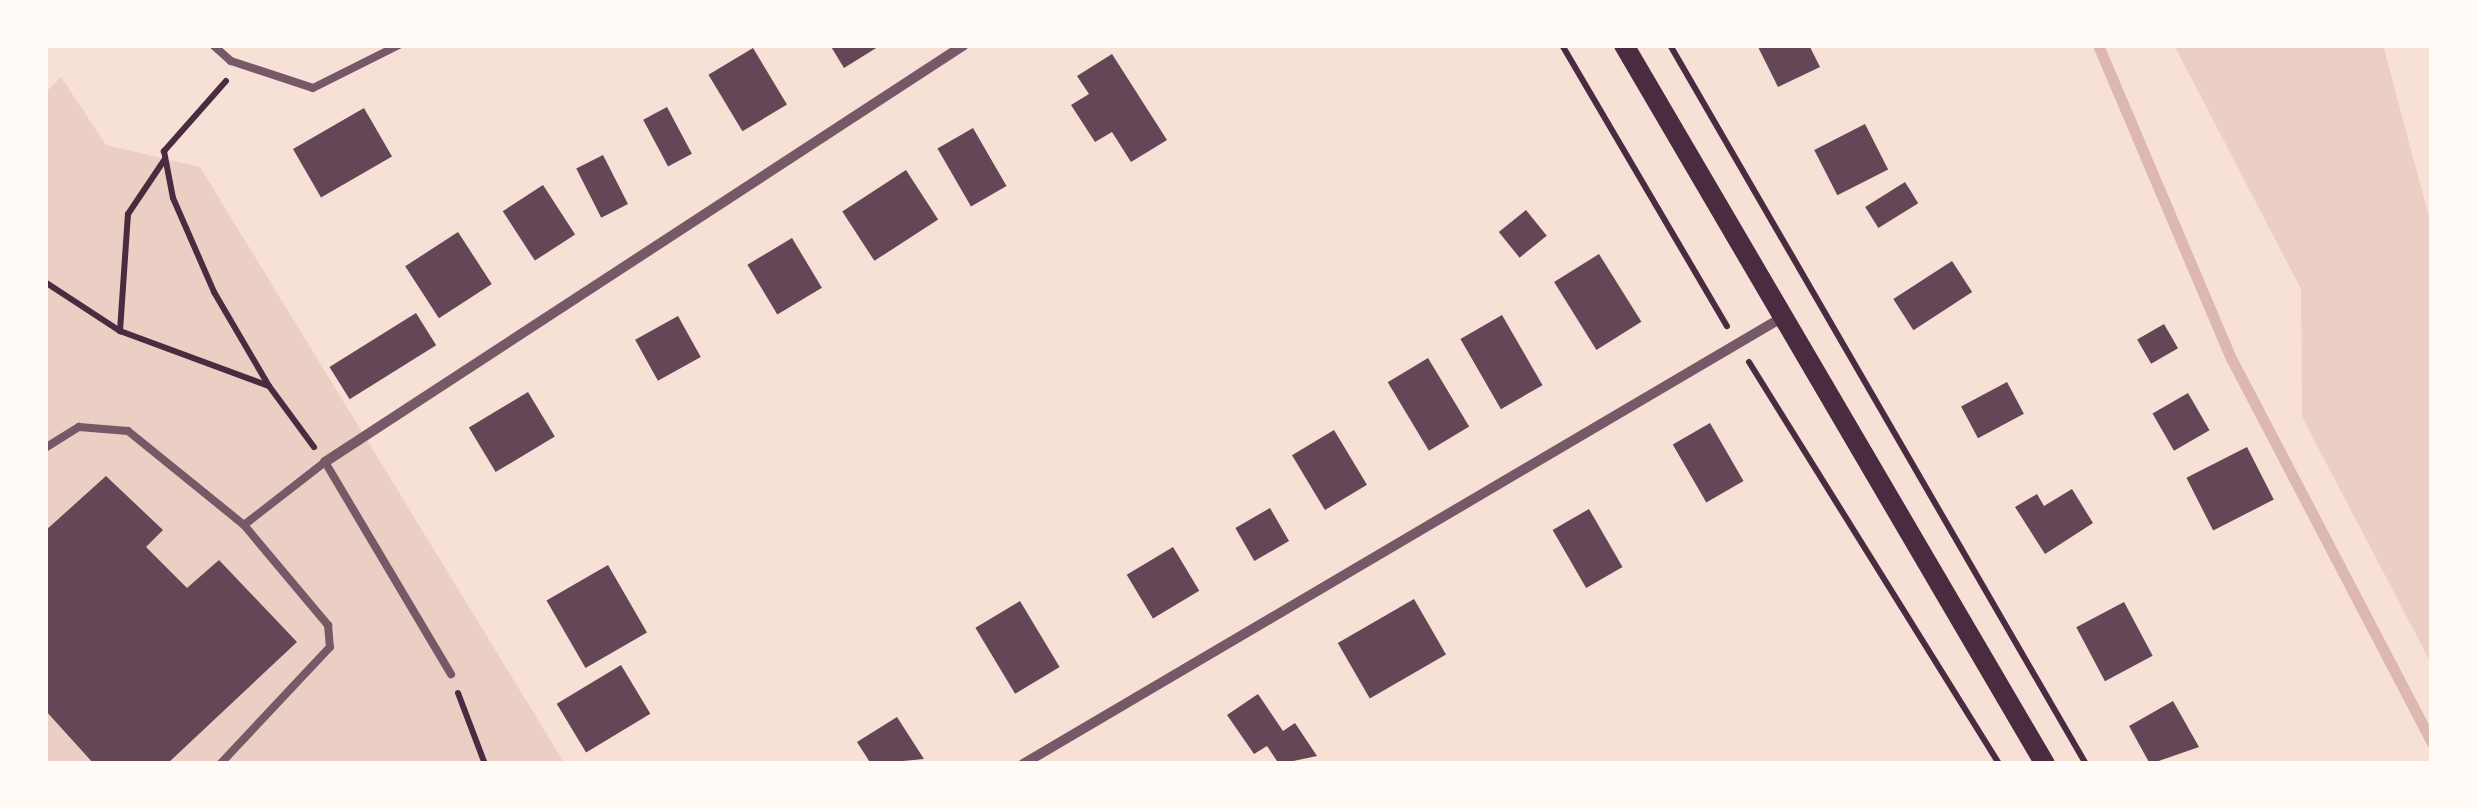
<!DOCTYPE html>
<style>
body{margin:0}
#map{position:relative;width:2477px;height:809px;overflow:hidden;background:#f7e1d7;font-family:Lato,sans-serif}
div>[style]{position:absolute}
.green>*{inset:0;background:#ebcfc5}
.stream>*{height:11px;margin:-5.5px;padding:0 5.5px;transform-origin:5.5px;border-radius:5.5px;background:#dcb8b0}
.building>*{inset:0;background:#644757;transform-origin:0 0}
.path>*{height:6px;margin:-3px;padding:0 3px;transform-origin:3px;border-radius:3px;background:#4a2c40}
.service>*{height:8px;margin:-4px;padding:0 4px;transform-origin:4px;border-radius:4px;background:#755966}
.minor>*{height:10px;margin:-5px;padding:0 5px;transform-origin:5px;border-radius:5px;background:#755966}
.secondary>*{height:20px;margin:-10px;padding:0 10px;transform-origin:10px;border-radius:10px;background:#4a2c40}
span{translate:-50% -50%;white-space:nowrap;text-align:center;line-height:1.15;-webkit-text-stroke:10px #fffaf5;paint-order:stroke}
.frame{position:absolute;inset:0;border:48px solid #fffaf5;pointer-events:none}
</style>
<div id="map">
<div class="green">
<i style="clip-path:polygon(2174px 45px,2383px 45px,2432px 228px,2432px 665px,2302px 417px,2301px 289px)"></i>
<i style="clip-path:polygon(61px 77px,106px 145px,200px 167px,565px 764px,45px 764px,45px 93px)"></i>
</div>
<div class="stream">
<i style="left:2098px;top:45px;width:342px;rotate:67deg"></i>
<i style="left:2232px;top:360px;width:432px;rotate:62.4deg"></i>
</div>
<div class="building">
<i style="clip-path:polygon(830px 45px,881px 45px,844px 68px)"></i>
<i style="clip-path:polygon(1757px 45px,1809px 45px,1820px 67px,1778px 87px)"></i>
<i style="left:753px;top:48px;width:66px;height:52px;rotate:59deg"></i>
<i style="clip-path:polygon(1112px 54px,1167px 140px,1131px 162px,1112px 132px,1095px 142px,1071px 105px,1089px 94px,1077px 76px)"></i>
<i style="left:667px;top:107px;width:53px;height:27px;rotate:62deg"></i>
<i style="left:364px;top:108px;width:56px;height:82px;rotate:60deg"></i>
<i style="left:1865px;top:124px;width:51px;height:57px;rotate:63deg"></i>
<i style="left:973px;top:128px;width:67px;height:41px;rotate:60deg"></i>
<i style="left:603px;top:155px;width:55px;height:30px;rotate:63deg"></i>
<i style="left:906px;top:170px;width:59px;height:76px;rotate:57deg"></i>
<i style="left:1905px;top:182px;width:25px;height:47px;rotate:58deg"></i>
<i style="left:543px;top:185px;width:59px;height:48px;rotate:57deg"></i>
<i style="left:1526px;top:210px;width:33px;height:35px;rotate:51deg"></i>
<i style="left:458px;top:232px;width:62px;height:63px;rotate:57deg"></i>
<i style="left:792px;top:238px;width:58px;height:52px;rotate:59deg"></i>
<i style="left:1599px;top:254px;width:80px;height:53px;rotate:58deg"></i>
<i style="left:1952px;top:261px;width:37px;height:70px;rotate:57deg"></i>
<i style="left:416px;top:313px;width:38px;height:102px;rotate:58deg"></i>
<i style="left:1502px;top:315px;width:81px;height:48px;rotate:60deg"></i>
<i style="left:678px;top:316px;width:47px;height:49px;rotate:61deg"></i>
<i style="left:2164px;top:324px;width:28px;height:31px;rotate:60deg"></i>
<i style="left:1428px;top:358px;width:80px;height:47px;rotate:59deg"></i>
<i style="left:2007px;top:382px;width:36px;height:52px;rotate:62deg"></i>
<i style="left:528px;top:392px;width:52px;height:69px;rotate:59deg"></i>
<i style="left:2188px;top:393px;width:43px;height:41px;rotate:60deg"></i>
<i style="left:1710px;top:423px;width:67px;height:43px;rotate:60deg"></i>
<i style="left:1334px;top:430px;width:64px;height:49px;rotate:59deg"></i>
<i style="left:2247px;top:447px;width:59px;height:68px;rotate:63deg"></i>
<i style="clip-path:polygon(106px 476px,163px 530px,146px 547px,187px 588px,219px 560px,297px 642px,167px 764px,94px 764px,45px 710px,45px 531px)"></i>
<i style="clip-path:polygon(2072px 489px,2093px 523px,2045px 554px,2015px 507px,2037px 494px,2044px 506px)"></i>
<i style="left:1270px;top:508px;width:38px;height:40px;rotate:60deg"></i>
<i style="left:1589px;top:509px;width:67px;height:42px;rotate:60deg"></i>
<i style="left:1173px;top:547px;width:51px;height:54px;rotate:59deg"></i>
<i style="left:608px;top:565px;width:78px;height:71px;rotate:60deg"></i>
<i style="left:1414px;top:599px;width:64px;height:88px;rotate:60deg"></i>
<i style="left:1020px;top:601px;width:77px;height:52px;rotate:59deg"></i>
<i style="left:2124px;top:602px;width:61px;height:54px;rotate:62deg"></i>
<i style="left:621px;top:665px;width:57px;height:75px;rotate:59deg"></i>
<i style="clip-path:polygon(1258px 694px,1283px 731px,1295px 723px,1317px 756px,1279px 764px,1267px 746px,1254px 754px,1227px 715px)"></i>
<i style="clip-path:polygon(2173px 701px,2199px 747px,2150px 764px,2129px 726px)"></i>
<i style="clip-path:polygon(897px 717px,924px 759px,871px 764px,857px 742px)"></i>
</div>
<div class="path">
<i style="left:1562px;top:45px;width:326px;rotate:59.6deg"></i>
<i style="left:1670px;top:45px;width:831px;rotate:59.95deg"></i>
<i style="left:226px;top:81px;width:94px;rotate:131.5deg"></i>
<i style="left:164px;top:151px;width:48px;rotate:79.2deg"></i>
<i style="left:173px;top:198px;width:103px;rotate:66.4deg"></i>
<i style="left:214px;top:292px;width:109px;rotate:59.7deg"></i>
<i style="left:45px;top:282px;width:90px;rotate:33.2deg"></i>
<i style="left:120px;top:331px;width:159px;rotate:20.3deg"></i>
<i style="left:269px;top:386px;width:76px;rotate:53.6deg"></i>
<i style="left:120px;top:331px;width:117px;rotate:-86.1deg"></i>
<i style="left:128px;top:214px;width:66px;rotate:-56.1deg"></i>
<i style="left:1749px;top:362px;width:473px;rotate:58.1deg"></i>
<i style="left:458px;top:693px;width:76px;rotate:69.2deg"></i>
</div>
<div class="service">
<i style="left:213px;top:45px;width:24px;rotate:42deg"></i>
<i style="left:231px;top:61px;width:86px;rotate:18.2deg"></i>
<i style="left:313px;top:88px;width:96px;rotate:-26.6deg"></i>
<i style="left:45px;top:448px;width:40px;rotate:-32deg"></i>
<i style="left:79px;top:427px;width:49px;rotate:4.7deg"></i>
<i style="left:128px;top:431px;width:149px;rotate:39deg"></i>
<i style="left:244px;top:525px;width:131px;rotate:50deg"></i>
<i style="left:328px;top:625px;width:22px;rotate:85deg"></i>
<i style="left:330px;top:647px;width:161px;rotate:133.2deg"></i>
<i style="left:244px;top:525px;width:103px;rotate:-37.9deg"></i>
<i style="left:325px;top:462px;width:247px;rotate:59.3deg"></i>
</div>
<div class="minor">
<i style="left:325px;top:462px;width:763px;rotate:-33.13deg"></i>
<i style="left:1023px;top:764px;width:879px;rotate:-30.47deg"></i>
</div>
<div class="secondary">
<i style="left:1624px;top:45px;width:833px;rotate:59.65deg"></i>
</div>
<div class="frame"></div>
</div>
